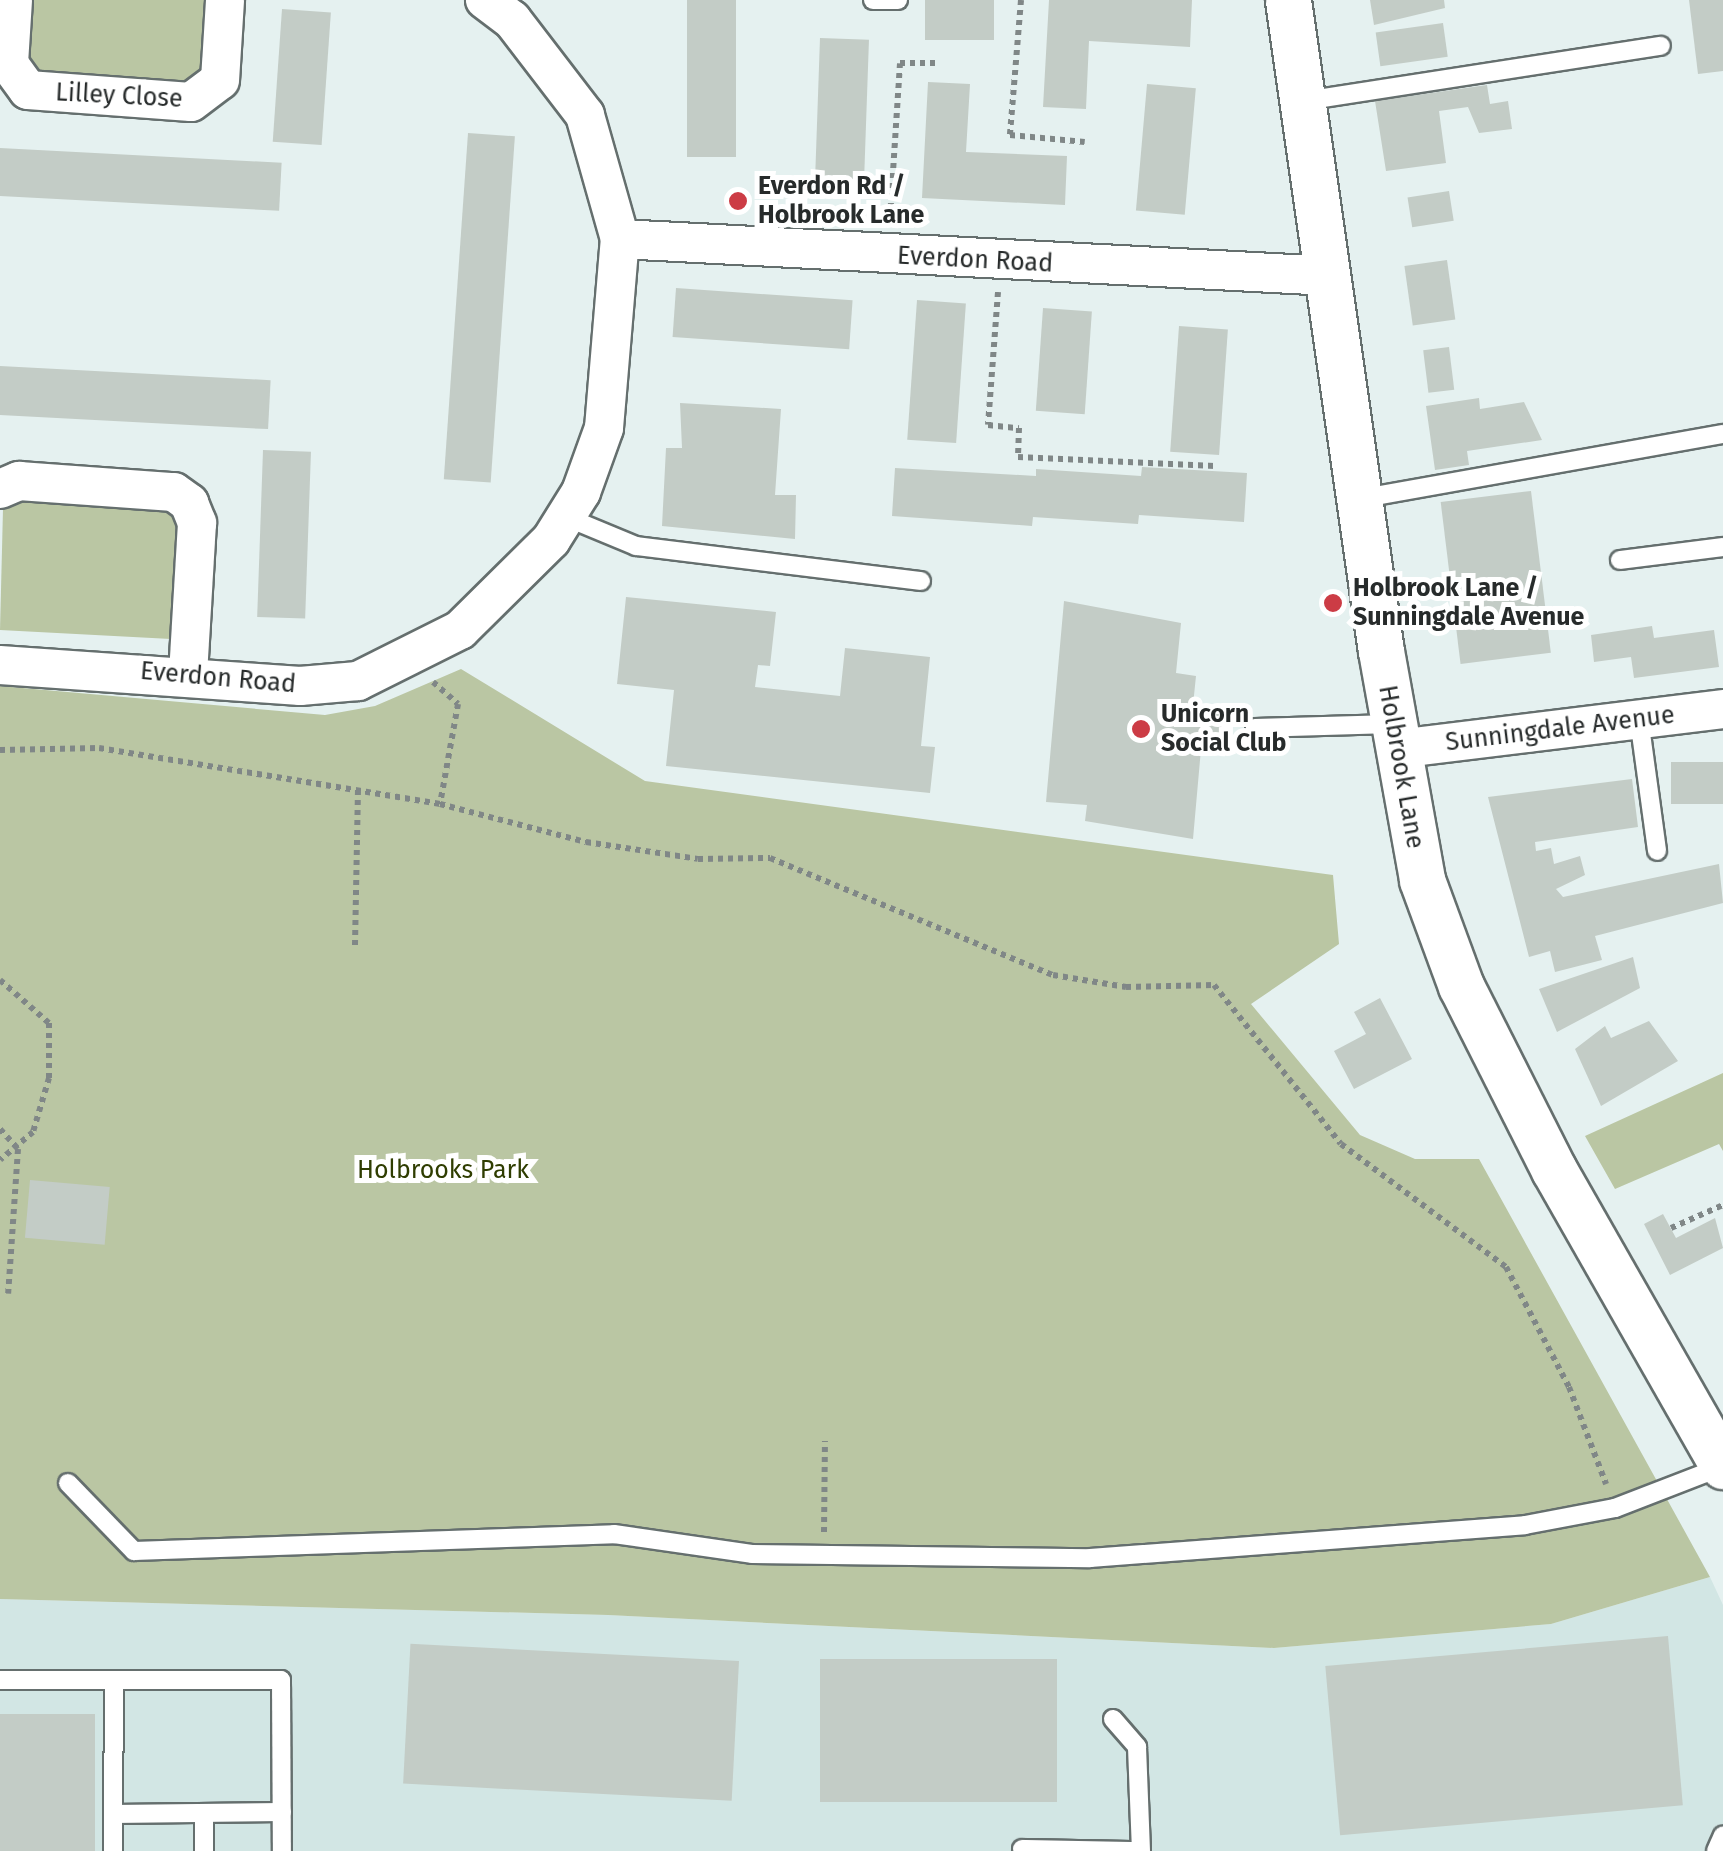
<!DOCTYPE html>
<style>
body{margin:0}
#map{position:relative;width:1723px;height:1851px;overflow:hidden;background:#e5f1f0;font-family:"Fira Sans",sans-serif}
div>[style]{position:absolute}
.built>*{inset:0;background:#d2e6e4}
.green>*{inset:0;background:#bac6a3}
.building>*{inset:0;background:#c3ccc6;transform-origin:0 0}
.path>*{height:6px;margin-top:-3px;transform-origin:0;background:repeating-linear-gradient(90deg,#808787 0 5px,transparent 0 10px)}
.roads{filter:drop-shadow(2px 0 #656f6e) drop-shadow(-2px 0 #656f6e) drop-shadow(0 2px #656f6e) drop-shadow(0 -2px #656f6e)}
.service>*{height:18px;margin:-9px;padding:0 9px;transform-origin:9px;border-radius:9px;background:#fff}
.minor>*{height:38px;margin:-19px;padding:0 19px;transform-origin:19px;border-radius:19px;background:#fff}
.tertiary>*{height:45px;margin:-22.5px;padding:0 22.5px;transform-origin:22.5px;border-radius:22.5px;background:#fff}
.dots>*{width:28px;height:28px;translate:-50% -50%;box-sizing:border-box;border:5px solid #fff;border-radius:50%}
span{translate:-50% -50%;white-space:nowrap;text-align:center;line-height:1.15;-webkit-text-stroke:10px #fff;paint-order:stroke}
.street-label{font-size:25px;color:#272b2b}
.poi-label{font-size:25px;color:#272b2b;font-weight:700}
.left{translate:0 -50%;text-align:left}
.park-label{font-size:25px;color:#2f3d01}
</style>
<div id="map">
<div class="built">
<i style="clip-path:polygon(1710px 1577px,1723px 1605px,1723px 1851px,0 1851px,0 1599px,608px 1615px,1274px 1648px,1551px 1624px)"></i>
</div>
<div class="green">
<i style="clip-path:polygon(31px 0,207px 0,203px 75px,190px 85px,36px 73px,28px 62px)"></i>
<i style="clip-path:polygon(16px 498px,171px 508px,180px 519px,171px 639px,0 630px,3px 509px)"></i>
<i style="clip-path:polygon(461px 669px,645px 781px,1333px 875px,1339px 944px,1251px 1004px,1360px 1135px,1415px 1159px,1479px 1159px,1710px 1577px,1551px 1624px,1274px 1648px,608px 1615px,0 1599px,0 686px,325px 715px,375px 706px)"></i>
<i style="clip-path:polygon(1723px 1073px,1723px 1151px,1719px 1144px,1615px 1189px,1585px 1136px)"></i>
</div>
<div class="building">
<i style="left:687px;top:0;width:49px;height:157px"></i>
<i style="left:925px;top:0;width:69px;height:40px"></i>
<i style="clip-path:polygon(1049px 0,1192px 0,1190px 47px,1089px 41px,1086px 109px,1043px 107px)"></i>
<i style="clip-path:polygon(1370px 0,1444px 0,1445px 8px,1374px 25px)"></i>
<i style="clip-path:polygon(1689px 0,1723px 0,1723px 71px,1698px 74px)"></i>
<i style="left:282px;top:9px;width:49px;height:133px;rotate:4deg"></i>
<i style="left:1443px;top:23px;width:34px;height:68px;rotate:82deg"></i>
<i style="left:820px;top:38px;width:49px;height:140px;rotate:2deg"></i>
<i style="clip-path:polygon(928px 82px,970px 84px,966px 152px,1067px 156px,1065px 205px,922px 198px)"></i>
<i style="left:1147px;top:84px;width:49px;height:127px;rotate:5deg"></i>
<i style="clip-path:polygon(1487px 85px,1490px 104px,1508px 101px,1512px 129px,1479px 133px,1468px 107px,1439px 111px,1446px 163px,1386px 171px,1375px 101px)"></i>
<i style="left:468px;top:133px;width:47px;height:347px;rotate:4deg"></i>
<i style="left:0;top:148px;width:282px;height:48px;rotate:3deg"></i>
<i style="left:1449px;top:191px;width:30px;height:42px;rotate:81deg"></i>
<i style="left:1447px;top:260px;width:60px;height:43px;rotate:82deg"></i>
<i style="left:676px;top:288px;width:177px;height:49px;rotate:4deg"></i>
<i style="left:917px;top:300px;width:49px;height:140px;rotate:4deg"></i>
<i style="left:1043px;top:308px;width:49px;height:103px;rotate:4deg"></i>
<i style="left:1179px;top:326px;width:49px;height:126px;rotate:4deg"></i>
<i style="left:1449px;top:347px;width:43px;height:26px;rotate:83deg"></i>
<i style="left:0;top:366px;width:271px;height:49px;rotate:3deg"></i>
<i style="clip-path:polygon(1479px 398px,1480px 409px,1524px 402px,1542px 440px,1467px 451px,1469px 465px,1435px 470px,1426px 406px)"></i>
<i style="clip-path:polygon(680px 403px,781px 409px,775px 495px,796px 495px,795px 539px,662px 526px,666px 448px,682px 448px)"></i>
<i style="left:263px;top:450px;width:48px;height:167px;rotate:2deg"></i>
<i style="clip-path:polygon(1142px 467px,1247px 473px,1244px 522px,1139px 515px,1138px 524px,1033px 517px,1032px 526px,892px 516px,895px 468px,1036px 476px,1036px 469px,1141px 476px)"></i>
<i style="left:1531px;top:491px;width:163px;height:91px;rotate:83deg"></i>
<i style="clip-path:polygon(626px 597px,776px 612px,770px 666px,758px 665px,755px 687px,840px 696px,845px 648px,930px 657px,921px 746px,935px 747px,930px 793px,666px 766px,674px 690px,617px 684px)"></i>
<i style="clip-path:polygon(1064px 601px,1181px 623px,1176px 673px,1196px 676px,1193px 705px,1232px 709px,1227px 752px,1201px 749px,1193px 839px,1085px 821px,1087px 805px,1046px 802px)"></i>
<i style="clip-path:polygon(1652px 626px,1654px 638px,1714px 630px,1719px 667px,1634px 678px,1631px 657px,1594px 662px,1591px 635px)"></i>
<i style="left:1723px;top:762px;width:42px;height:52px;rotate:90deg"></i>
<i style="clip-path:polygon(1632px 779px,1638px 827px,1535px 842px,1536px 851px,1551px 848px,1554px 864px,1580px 856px,1585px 875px,1556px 889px,1563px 897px,1719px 864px,1723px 903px,1595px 936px,1602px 960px,1555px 972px,1550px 951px,1529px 957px,1488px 797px)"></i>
<i style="clip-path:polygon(1633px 957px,1640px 988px,1557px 1032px,1539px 989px)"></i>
<i style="clip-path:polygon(1380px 998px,1412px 1059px,1354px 1089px,1334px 1051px,1366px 1034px,1354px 1012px)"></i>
<i style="clip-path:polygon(1649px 1021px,1678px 1061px,1601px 1106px,1575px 1049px,1605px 1026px,1611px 1038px)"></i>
<i style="left:30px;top:1180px;width:80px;height:58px;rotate:5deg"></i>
<i style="clip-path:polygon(1663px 1214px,1676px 1238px,1715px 1218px,1723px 1248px,1670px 1275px,1644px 1224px)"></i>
<i style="left:1668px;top:1636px;width:170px;height:344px;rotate:85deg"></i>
<i style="left:1057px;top:1659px;width:143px;height:237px;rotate:90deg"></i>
<i style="left:739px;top:1661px;width:140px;height:329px;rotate:93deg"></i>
<i style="left:0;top:1714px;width:95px;height:137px"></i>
</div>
<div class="path">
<i style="left:1021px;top:0;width:135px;rotate:94.7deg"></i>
<i style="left:1010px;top:135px;width:75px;rotate:5.3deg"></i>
<i style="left:890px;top:218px;width:155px;rotate:-86.3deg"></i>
<i style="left:900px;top:63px;width:39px"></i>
<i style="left:998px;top:292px;width:133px;rotate:94.3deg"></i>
<i style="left:988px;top:425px;width:31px;rotate:6deg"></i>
<i style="left:1019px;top:428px;width:29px;rotate:92deg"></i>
<i style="left:1018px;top:457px;width:197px;rotate:2.6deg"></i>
<i style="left:433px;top:682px;width:33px;rotate:41deg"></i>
<i style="left:458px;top:704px;width:102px;rotate:100.2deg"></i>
<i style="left:0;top:750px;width:99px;rotate:-1.2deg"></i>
<i style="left:99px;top:748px;width:346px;rotate:9.3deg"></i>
<i style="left:440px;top:804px;width:151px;rotate:14.6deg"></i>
<i style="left:586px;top:842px;width:113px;rotate:8.6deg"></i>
<i style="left:698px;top:859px;width:72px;rotate:-0.8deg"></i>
<i style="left:770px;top:858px;width:306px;rotate:22.5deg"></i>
<i style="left:1053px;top:975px;width:74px;rotate:9.3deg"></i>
<i style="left:1126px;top:987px;width:88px;rotate:-1.3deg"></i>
<i style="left:1214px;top:985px;width:203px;rotate:51.4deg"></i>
<i style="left:1341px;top:1144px;width:206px;rotate:36.7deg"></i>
<i style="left:1506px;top:1267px;width:136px;rotate:62.3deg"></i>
<i style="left:1569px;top:1387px;width:104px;rotate:69.1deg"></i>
<i style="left:355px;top:945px;width:155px;rotate:-88.9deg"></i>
<i style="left:0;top:980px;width:65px;rotate:41.3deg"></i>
<i style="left:49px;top:1023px;width:55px;rotate:90deg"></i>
<i style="left:49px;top:1078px;width:56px;rotate:106.5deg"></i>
<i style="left:33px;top:1132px;width:43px;rotate:139.7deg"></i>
<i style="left:0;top:1129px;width:27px;rotate:48deg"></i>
<i style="left:18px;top:1149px;width:145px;rotate:93.9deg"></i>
<i style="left:1671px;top:1228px;width:57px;rotate:-23.9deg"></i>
<i style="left:824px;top:1532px;width:91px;rotate:-89.4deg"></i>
</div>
<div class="roads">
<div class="service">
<i style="left:873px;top:0;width:25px"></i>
<i style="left:1304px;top:101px;width:361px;rotate:-8.8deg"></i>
<i style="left:1358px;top:499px;width:371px;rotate:-10.1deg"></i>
<i style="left:566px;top:517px;width:76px;rotate:22.5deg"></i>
<i style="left:636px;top:546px;width:287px;rotate:7deg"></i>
<i style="left:1620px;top:560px;width:104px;rotate:-7.2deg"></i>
<i style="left:1639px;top:719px;width:133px;rotate:82.2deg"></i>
<i style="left:1255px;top:728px;width:137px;rotate:-1.7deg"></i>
<i style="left:68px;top:1483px;width:95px;rotate:45.9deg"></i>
<i style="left:134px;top:1551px;width:480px;rotate:-2deg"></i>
<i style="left:614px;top:1534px;width:139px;rotate:8.2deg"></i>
<i style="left:752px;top:1554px;width:338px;rotate:0.7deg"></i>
<i style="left:1090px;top:1558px;width:436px;rotate:-4.3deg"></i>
<i style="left:1525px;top:1525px;width:92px;rotate:-10.7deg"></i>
<i style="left:1615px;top:1508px;width:114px;rotate:-21.1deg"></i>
<i style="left:0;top:1680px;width:281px"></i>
<i style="left:281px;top:1680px;width:171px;rotate:89.7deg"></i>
<i style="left:1113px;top:1719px;width:37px;rotate:49deg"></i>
<i style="left:1137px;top:1747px;width:104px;rotate:87.8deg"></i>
<i style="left:113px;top:1814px;width:169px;rotate:-0.7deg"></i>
<i style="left:204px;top:1814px;width:37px;rotate:90deg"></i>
<i style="left:1022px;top:1849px;width:113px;rotate:1deg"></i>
<i style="left:113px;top:1851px;width:171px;rotate:-89.7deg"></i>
<i style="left:1716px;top:1851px;width:17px;rotate:-66deg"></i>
</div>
<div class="minor">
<i style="left:13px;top:0;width:64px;rotate:93.6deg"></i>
<i style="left:9px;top:64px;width:32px;rotate:54deg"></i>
<i style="left:28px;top:90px;width:163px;rotate:4.2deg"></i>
<i style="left:191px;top:102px;width:36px;rotate:-37deg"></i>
<i style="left:220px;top:80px;width:80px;rotate:-86.4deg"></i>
<i style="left:620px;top:239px;width:711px;rotate:2.98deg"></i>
<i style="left:0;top:489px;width:21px;rotate:-23deg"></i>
<i style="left:19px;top:481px;width:155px;rotate:4.1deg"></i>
<i style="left:174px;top:492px;width:19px;rotate:36deg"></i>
<i style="left:189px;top:503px;width:22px;rotate:68deg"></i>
<i style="left:197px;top:523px;width:152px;rotate:93.4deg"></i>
<i style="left:0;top:665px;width:301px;rotate:4deg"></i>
<i style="left:300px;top:686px;width:58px;rotate:-4.9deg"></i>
<i style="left:358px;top:681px;width:114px;rotate:-26.6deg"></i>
<i style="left:460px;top:630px;width:128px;rotate:-44.7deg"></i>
<i style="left:551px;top:540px;width:57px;rotate:-58deg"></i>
<i style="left:581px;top:492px;width:68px;rotate:-70.2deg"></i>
<i style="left:604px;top:428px;width:190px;rotate:-85.2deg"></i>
<i style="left:620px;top:239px;width:129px;rotate:-105.8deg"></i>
<i style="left:585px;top:115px;width:120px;rotate:-127.5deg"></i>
<i style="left:512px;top:20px;width:34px;rotate:-143deg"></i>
<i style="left:1397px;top:749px;width:328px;rotate:-7deg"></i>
</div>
<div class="tertiary">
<i style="left:1288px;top:0;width:658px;rotate:81.87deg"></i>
<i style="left:1381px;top:651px;width:233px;rotate:79.8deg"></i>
<i style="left:1422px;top:880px;width:113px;rotate:69.8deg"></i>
<i style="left:1461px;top:986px;width:206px;rotate:63.2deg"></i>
<i style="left:1554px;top:1170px;width:341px;rotate:60.3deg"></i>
</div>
</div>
<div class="dots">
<i style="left:738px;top:201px;background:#cc3c45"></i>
<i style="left:1333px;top:603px;background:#cc3c45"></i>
<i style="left:1141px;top:729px;background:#cc3c45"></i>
</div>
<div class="street-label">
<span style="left:119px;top:96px;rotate:3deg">Lilley Close</span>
<span style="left:975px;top:260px;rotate:3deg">Everdon Road</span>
<span style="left:218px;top:678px;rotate:5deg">Everdon Road</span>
<span style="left:1560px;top:729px;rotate:-7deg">Sunningdale Avenue</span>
<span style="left:1401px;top:767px;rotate:80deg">Holbrook Lane</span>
</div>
<div class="poi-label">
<span class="left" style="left:758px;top:201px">Everdon Rd /<br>Holbrook Lane</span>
<span class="left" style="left:1353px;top:603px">Holbrook Lane /<br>Sunningdale Avenue</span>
<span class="left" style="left:1161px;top:729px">Unicorn<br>Social Club</span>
</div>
<div class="park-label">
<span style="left:443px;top:1170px">Holbrooks Park</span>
</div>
</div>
